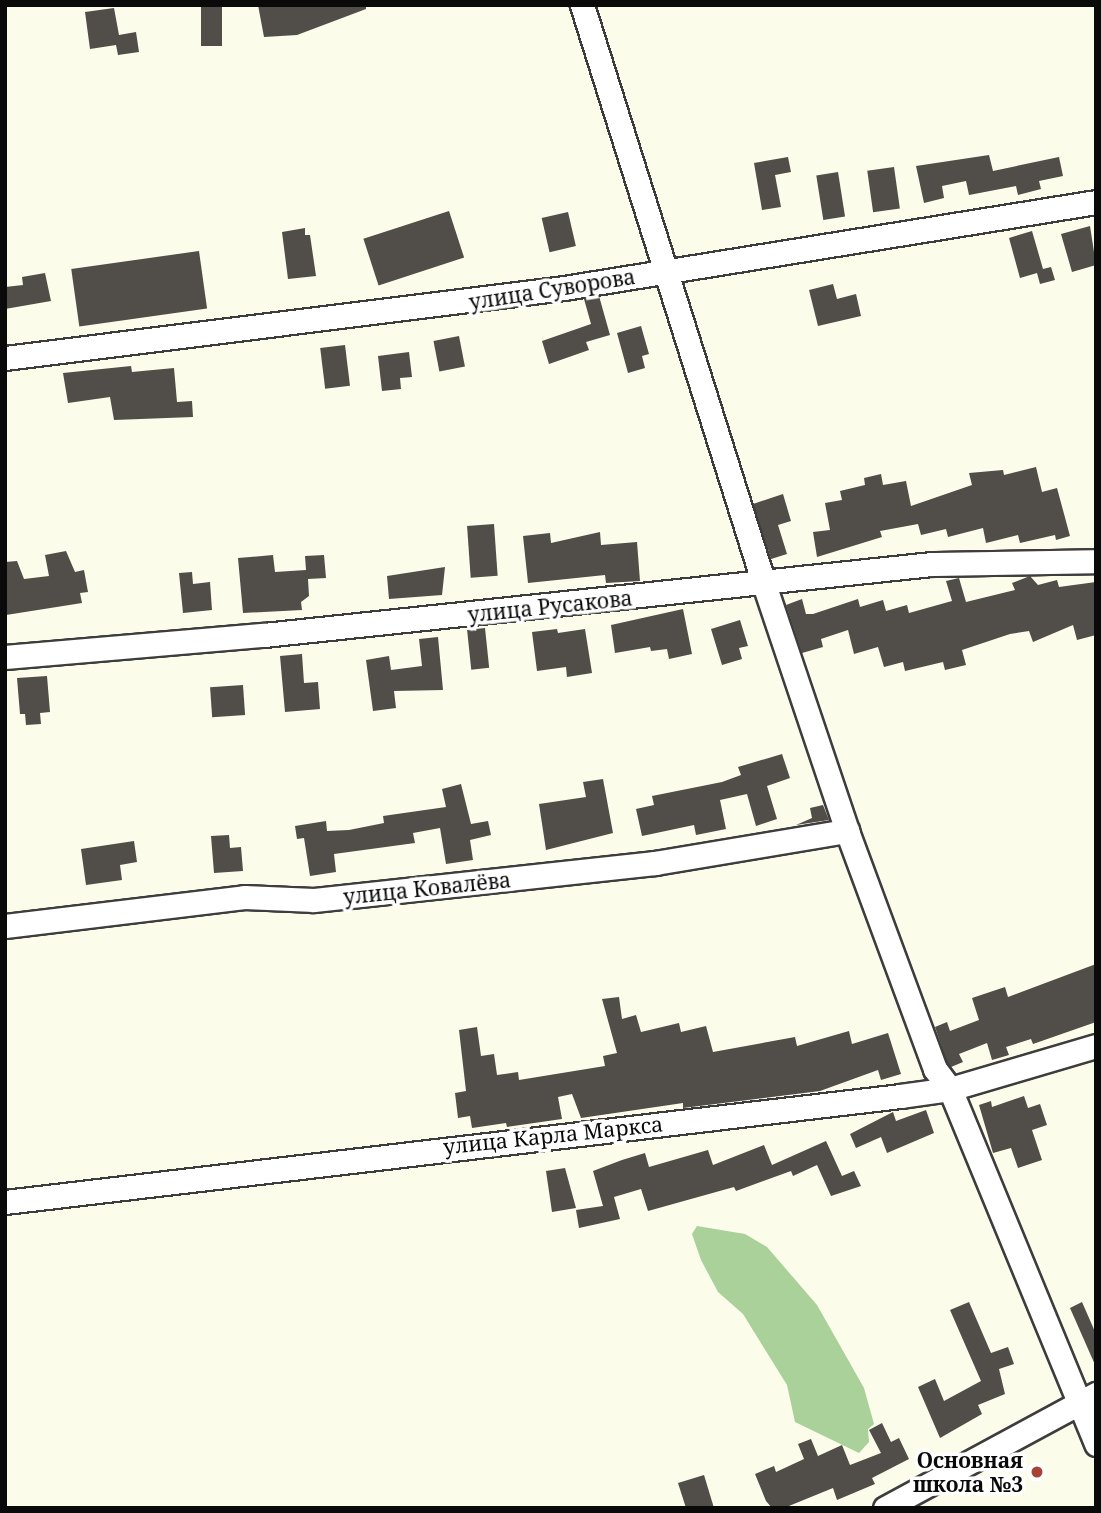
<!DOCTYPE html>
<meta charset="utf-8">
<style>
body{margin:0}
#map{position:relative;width:1101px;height:1513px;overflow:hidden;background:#fcfcea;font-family:"Noto Serif",serif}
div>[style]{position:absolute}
.forest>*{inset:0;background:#a9d199}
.building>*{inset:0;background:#514d48;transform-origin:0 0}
.roads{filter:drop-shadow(2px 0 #3d3d3d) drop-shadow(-2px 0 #3d3d3d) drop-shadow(0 2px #3d3d3d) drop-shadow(0 -2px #3d3d3d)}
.minor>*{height:23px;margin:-11.5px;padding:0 11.5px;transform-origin:11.5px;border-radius:11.5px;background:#fff}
.dots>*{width:19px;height:19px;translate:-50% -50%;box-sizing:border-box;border:4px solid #fff;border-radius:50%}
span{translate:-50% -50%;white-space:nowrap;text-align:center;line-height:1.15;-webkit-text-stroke:7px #fff;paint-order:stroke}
.street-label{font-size:21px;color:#0a0a0a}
.poi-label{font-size:21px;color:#0a0a0a;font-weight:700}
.right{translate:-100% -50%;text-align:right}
.frame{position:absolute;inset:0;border:7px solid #0a0a0a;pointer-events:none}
</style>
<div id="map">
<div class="forest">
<i style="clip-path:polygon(697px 1226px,745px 1234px,767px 1247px,817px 1305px,864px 1388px,874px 1424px,868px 1429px,869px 1442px,859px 1453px,795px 1422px,787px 1385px,743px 1314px,718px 1292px,701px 1260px,692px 1234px)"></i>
</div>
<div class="building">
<i style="left:201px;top:5px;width:21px;height:41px"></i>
<i style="clip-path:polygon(258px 5px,366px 5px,366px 9px,297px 35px,264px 37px)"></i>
<i style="clip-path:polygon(114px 8px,119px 35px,136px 32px,139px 52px,118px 55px,116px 45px,90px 49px,85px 12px)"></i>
<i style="clip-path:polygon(989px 155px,993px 171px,1059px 157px,1063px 176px,1039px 181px,1041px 189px,1018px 195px,1016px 186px,969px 195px,966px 181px,942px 186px,944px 198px,924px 203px,916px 166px)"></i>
<i style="clip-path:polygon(788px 157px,791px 172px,775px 175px,781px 207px,762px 210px,754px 163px)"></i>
<i style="left:894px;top:167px;width:42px;height:27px;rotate:82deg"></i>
<i style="left:838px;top:172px;width:45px;height:22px;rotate:81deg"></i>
<i style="left:449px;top:211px;width:49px;height:90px;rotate:72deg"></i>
<i style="left:568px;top:212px;width:35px;height:27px;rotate:77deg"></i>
<i style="clip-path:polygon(1090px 226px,1096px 265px,1072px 272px,1061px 234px)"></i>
<i style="clip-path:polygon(305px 228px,305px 235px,310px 235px,316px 276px,288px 279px,282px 232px)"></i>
<i style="clip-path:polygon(1032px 231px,1043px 269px,1051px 267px,1055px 280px,1040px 284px,1037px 273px,1020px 278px,1009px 238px)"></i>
<i style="left:199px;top:251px;width:58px;height:129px;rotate:82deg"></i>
<i style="clip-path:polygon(45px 273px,51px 301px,5px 309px,5px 287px,23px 285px,22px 277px)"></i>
<i style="clip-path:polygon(833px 284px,837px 299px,856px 294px,861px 316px,818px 326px,809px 290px)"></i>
<i style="clip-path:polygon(599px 296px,610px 335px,586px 342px,589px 350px,549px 364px,542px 341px,591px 324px,584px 299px)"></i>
<i style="clip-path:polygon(641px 326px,649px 354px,642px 356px,645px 368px,628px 373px,617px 333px)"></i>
<i style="left:459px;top:336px;width:31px;height:26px;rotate:79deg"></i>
<i style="left:345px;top:345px;width:41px;height:25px;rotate:83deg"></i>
<i style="clip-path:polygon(409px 352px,412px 377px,400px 378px,401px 389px,382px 391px,378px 356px)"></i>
<i style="clip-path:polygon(131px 366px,132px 372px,174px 368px,177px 402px,192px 401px,193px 417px,114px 420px,110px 397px,68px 403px,63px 373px)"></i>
<i style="clip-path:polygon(1036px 467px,1042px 492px,1057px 488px,1070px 536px,1056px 540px,1055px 535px,1020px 543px,1018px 535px,986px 543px,983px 528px,948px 537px,946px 529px,921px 535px,918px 524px,880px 531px,882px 537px,817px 557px,813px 532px,830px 530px,825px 503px,842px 500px,840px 491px,865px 485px,864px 478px,881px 474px,883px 485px,906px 481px,911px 506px,972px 485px,969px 473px,1003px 470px,1004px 475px)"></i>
<i style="clip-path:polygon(783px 494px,791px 521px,778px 525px,787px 554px,771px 559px,753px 504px)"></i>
<i style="left:494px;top:524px;width:52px;height:27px;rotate:86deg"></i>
<i style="clip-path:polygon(600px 532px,601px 545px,637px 542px,640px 581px,606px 583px,605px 575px,528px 583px,523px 536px,550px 533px,551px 543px)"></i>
<i style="clip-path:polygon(66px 551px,75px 572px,84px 570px,88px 592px,80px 593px,82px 603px,6px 615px,5px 562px,17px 561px,24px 579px,49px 576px,45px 555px)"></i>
<i style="clip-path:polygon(273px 555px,275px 572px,306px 570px,305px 556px,324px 555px,326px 578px,308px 579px,309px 596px,301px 602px,302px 610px,243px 613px,238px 558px)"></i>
<i style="clip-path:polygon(445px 567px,442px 595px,389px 599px,387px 576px)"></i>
<i style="clip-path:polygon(192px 572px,193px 584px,210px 582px,212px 610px,183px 613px,179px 573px)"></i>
<i style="clip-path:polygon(1030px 576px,1038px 585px,1057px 580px,1059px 587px,1096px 582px,1096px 635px,1077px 640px,1073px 625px,1033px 642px,1029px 631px,1010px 634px,962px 650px,966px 665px,945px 670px,943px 662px,905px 671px,903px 662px,884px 667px,878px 647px,854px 654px,848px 630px,821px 639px,823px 647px,802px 653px,786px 605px,802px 599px,806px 614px,813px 614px,858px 599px,860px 607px,883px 600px,886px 611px,907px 605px,909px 613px,952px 601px,946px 581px,959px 578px,966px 602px,1015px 590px,1012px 583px)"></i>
<i style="clip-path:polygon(683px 609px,692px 654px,669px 659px,667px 649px,651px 651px,650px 647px,615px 653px,611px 625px)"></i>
<i style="clip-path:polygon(740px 620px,748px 646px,739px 648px,742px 659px,722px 665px,711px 629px)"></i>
<i style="left:485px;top:628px;width:40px;height:18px;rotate:84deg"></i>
<i style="clip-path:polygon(557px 629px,558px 633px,585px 629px,592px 673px,567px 677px,566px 667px,537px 671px,532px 632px)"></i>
<i style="clip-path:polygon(438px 637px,443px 690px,394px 691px,396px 708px,373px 711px,366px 660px,389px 656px,391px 670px,422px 666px,419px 639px)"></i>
<i style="clip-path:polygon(302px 654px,304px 683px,318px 682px,320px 709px,285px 712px,280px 656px)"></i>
<i style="clip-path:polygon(47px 676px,50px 712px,40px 713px,41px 724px,26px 725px,25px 714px,20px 714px,17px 678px)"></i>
<i style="left:243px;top:685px;width:30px;height:33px;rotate:86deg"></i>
<i style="clip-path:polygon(782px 754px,790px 778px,767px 786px,777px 819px,756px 826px,747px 794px,720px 800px,726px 829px,696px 835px,694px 825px,642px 836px,636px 809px,654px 805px,652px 796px,722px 782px,741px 775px,738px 767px)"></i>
<i style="clip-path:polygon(603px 779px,613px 833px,546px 850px,539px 804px,586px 797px,583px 782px)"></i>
<i style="clip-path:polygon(461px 784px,471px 824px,488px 821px,491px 835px,470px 840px,473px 860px,446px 864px,440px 828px,413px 833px,415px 843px,334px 854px,336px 872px,310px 876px,304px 838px,297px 839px,295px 826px,326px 821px,327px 831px,349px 830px,384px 823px,383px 816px,446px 807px,442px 789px)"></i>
<i style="clip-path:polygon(823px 805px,829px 820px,796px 825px,812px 818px,810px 808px)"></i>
<i style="clip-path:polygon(229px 835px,230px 848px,241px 847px,243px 871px,214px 873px,211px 836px)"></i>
<i style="clip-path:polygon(134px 841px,137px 862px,120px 865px,122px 880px,86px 885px,81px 849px)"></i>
<i style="clip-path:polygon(1096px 964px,1096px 1022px,1033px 1044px,1031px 1039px,1006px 1047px,1009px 1055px,992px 1060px,987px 1043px,959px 1054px,963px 1062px,951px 1067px,947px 1062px,935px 1027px,947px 1022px,950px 1031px,979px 1020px,972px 998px,1005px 987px,1008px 997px)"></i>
<i style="clip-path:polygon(619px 997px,622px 1019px,636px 1015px,641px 1032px,679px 1023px,681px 1032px,706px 1026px,713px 1052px,795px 1037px,797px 1046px,849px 1031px,852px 1044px,888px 1033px,901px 1074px,881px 1080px,878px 1070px,820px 1091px,683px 1108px,683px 1103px,581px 1118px,572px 1094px,558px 1097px,562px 1119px,507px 1127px,506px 1123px,472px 1128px,470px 1116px,458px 1118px,455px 1093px,466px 1091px,459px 1030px,477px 1027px,481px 1056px,494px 1054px,497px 1075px,518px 1072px,519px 1080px,605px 1066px,603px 1056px,617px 1053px,602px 999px)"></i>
<i style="clip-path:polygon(1024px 1096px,1028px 1108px,1040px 1104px,1047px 1125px,1032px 1130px,1042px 1160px,1018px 1168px,1011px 1148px,993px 1153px,979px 1105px,991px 1101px,992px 1107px)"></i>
<i style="clip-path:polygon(926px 1110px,934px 1133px,887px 1153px,881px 1137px,856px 1148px,850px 1134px,893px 1112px,896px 1121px)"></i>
<i style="clip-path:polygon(826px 1141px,842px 1176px,854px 1171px,861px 1186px,831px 1196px,817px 1165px,793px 1176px,791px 1171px,736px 1191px,734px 1187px,648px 1211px,641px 1189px,614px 1197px,620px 1219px,579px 1228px,576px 1210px,603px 1206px,593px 1171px,622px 1160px,645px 1153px,649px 1167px,708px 1150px,713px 1165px,764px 1145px,772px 1165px)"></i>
<i style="clip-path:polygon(565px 1168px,576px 1208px,552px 1212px,546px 1171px)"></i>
<i style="clip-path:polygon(969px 1302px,991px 1353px,1008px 1347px,1014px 1364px,999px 1369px,1005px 1394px,978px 1405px,982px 1414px,940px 1438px,918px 1387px,935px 1379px,944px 1401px,981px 1381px,950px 1310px)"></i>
<i style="clip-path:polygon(1082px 1302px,1096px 1334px,1096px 1367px,1070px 1308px)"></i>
<i style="clip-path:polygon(882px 1423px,891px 1442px,899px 1438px,909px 1459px,872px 1478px,875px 1484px,837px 1500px,833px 1488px,784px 1508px,772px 1508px,766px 1501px,755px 1474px,774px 1466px,776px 1472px,804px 1459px,798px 1444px,811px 1439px,818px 1456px,842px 1445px,850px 1465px,881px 1453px,869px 1430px)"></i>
<i style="clip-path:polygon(704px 1475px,714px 1508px,686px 1508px,678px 1483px)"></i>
</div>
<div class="roads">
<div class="minor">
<i style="left:582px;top:5px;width:607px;rotate:72.55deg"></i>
<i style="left:764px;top:584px;width:261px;rotate:71.4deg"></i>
<i style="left:847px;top:831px;width:254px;rotate:69.7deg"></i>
<i style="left:935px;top:1069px;width:25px;rotate:53deg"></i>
<i style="left:950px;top:1089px;width:384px;rotate:67.6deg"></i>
<i style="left:5px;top:358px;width:563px;rotate:-7.14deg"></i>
<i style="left:564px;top:288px;width:539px;rotate:-9.18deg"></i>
<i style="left:5px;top:657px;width:260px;rotate:-4.9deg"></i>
<i style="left:264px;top:635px;width:672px;rotate:-6.07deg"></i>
<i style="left:932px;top:564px;width:164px;rotate:-1deg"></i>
<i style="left:5px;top:926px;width:241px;rotate:-6.9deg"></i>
<i style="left:244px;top:897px;width:70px;rotate:2.5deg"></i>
<i style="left:314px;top:900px;width:343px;rotate:-6.2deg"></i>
<i style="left:655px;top:863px;width:195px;rotate:-9.5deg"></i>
<i style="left:5px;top:1202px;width:901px;rotate:-6.75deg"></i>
<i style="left:900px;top:1096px;width:50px;rotate:-8deg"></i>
<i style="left:950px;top:1089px;width:152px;rotate:-16.4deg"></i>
<i style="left:885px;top:1508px;width:240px;rotate:-28.4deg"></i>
</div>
</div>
<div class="dots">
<i style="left:1037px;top:1472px;background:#a84234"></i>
</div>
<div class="street-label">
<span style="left:552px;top:289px;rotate:-9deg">улица Суворова</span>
<span style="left:550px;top:606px;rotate:-6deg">улица Русакова</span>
<span style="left:427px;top:888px;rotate:-6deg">улица Ковалёва</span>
<span style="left:553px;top:1135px;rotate:-6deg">улица Карла Маркса</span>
</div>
<div class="poi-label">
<span class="right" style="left:1023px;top:1472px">Основная<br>школа №3</span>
</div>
<div class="frame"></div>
</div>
